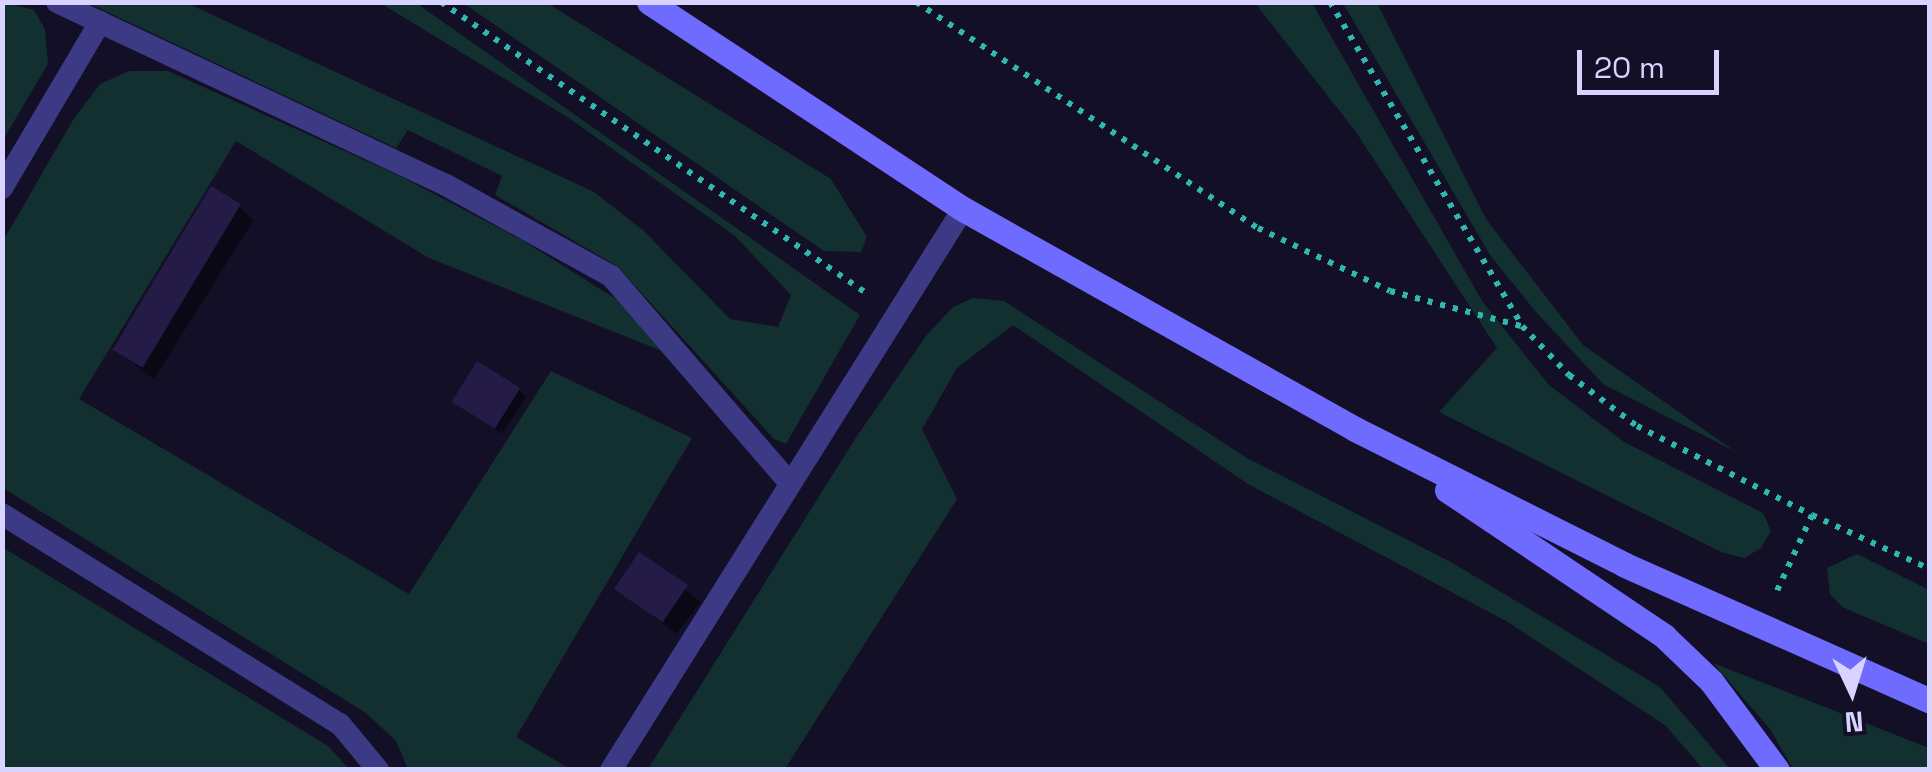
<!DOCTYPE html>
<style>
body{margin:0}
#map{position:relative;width:1932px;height:772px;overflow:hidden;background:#130f26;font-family:"Space Grotesk",sans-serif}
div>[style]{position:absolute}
.green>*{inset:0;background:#12302f}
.shadow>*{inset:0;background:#0007;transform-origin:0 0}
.building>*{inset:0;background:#241b47;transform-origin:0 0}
.path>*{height:6px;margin-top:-3px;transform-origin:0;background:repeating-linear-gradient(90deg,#2fb8b0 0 5px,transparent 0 13px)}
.lane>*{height:22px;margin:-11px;padding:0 11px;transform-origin:11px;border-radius:11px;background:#3d3a85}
.secondary>*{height:25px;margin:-12.5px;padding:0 12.5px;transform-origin:12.5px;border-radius:12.5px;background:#6f6bff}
span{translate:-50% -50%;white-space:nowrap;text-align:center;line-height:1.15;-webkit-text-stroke:10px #130f26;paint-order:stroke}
.frame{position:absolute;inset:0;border:5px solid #d9d4ff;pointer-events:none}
.north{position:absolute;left:1802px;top:642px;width:100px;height:100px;-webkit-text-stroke:8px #130f26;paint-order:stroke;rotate:176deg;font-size:28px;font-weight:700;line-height:40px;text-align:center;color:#d9d4ff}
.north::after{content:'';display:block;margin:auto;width:35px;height:45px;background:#d9d4ff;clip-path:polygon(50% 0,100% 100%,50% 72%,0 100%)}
.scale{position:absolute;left:1577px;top:50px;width:142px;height:45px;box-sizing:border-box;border:5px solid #d9d4ff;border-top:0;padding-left:12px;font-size:30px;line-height:35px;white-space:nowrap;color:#d9d4ff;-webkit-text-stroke:8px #130f26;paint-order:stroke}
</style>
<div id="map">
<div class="green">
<i style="clip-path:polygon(3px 2px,34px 10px,45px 29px,48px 64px,3px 140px)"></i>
<i style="clip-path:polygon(88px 3px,187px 3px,594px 192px,644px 231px,730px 319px,778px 327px,791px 295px,735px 236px,569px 118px,380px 3px,416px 3px,860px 315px,786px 444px,774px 439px,617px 266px,495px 195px,502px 176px,408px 130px,396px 148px)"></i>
<i style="clip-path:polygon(463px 3px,547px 3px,831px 179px,867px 237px,861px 252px,824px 251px)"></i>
<i style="clip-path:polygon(1255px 3px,1312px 3px,1482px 301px,1549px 385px,1624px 442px,1763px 513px,1771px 531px,1761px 548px,1744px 558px,1721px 552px,1439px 412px,1497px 348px,1356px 132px)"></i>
<i style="clip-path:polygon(1343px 3px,1377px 3px,1486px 219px,1583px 345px,1736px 452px,1603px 384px,1535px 311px,1490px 255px)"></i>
<i style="clip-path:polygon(129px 71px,168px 71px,400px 176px,522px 240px,616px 299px,662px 351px,429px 258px,236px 141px,79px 399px,409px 594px,551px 371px,692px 438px,516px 737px,570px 769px,408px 769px,396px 741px,366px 713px,3px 488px,3px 241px,73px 120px,100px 84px)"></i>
<i style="clip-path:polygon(973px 298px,1004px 301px,1247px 458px,1449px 561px,1660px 687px,1730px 769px,1703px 769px,1665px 725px,1506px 621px,1248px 484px,1013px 325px,957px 368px,922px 429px,957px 499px,785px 769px,648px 769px,855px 439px,926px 336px,953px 307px)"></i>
<i style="clip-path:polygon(2px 547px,328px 746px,349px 769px,3px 769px)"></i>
<i style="clip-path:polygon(1857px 554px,1929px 590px,1929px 644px,1842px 607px,1830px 594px,1827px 568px)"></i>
<i style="clip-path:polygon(1713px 663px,1929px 748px,1929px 769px,1793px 769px,1770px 729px)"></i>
</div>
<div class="shadow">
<i style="clip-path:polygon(239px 206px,253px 221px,154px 379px,113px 348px)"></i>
<i style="clip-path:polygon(519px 390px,526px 397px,502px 434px,454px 401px)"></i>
<i style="left:640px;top:556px;width:76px;height:40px;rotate:37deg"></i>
</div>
<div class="building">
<i style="left:211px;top:186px;width:35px;height:191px;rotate:31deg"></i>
<i style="left:477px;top:361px;width:51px;height:48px;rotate:32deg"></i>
<i style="left:639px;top:552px;width:59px;height:45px;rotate:34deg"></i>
</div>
<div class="path">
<i style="left:441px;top:2px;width:519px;rotate:34.39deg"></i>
<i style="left:916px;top:2px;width:410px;rotate:33.5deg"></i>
<i style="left:1258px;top:228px;width:146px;rotate:25.5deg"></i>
<i style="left:1390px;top:291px;width:136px;rotate:15deg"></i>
<i style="left:1330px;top:2px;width:377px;rotate:59.3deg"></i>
<i style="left:1522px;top:326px;width:68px;rotate:46.2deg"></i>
<i style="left:1569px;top:375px;width:85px;rotate:36.9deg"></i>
<i style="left:1637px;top:426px;width:196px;rotate:27deg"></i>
<i style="left:1812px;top:515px;width:88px;rotate:114.8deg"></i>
<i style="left:1812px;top:515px;width:130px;rotate:24.6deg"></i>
</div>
<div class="lane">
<i style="left:57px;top:2px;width:430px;rotate:25.2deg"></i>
<i style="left:446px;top:185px;width:188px;rotate:28.9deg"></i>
<i style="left:611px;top:276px;width:272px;rotate:49.2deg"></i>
<i style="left:2px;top:188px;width:193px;rotate:-59.4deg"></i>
<i style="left:2px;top:514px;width:398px;rotate:31.9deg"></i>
<i style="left:340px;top:724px;width:60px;rotate:50.4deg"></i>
<i style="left:611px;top:770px;width:662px;rotate:-57.89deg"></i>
</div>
<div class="secondary">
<i style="left:649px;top:2px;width:376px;rotate:33.4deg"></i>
<i style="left:963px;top:209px;width:450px;rotate:29.3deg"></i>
<i style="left:1355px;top:429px;width:302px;rotate:26.7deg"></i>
<i style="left:1625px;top:565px;width:334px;rotate:24deg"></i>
<i style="left:1447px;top:490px;width:262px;rotate:33.9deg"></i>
<i style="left:1664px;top:636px;width:65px;rotate:43.8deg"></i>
<i style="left:1711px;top:681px;width:111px;rotate:53.4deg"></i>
</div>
<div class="frame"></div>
<div class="north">N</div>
<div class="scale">20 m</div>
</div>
